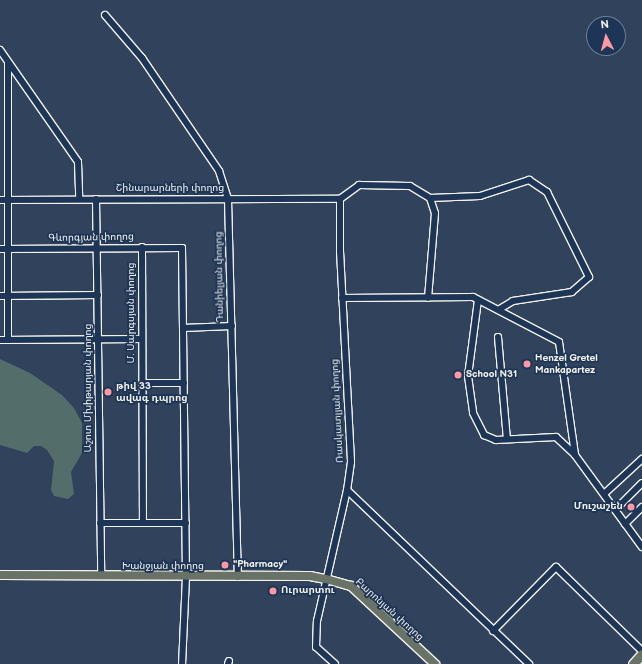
<!DOCTYPE html>
<meta charset="utf-8">
<style>
body{margin:0}
#map{position:relative;width:642px;height:664px;overflow:hidden;background:#30425c;font-family:"Balsamiq Sans","Noto Sans Armenian",sans-serif}
div>[style]{position:absolute}
.green>*{inset:0;background:#536d6a}
.roads{filter:drop-shadow(1px 0 #f4f1e8) drop-shadow(-1px 0 #f4f1e8) drop-shadow(0 1px #f4f1e8) drop-shadow(0 -1px #f4f1e8)}
.minor>*{height:6px;margin:-3px;padding:0 3px;transform-origin:3px;border-radius:3px;background:#1d3557}
.major>*{height:8px;margin:-4px;padding:0 4px;transform-origin:4px;border-radius:4px;background:#697266}
.highway>*{height:9px;margin:-4.5px;padding:0 4.5px;transform-origin:4.5px;border-radius:4.5px;background:#697266}
.dots>*{width:11px;height:11px;translate:-50% -50%;box-sizing:border-box;border:2px solid #1d3557;border-radius:50%}
span{translate:-50% -50%;white-space:nowrap;text-align:center;line-height:1.15;-webkit-text-stroke:3.5px #1d3557;paint-order:stroke}
.street-label{font-size:10px;color:#f4f1e8}
.poi-label{font-size:10px;color:#f4f1e8;font-weight:700}
.left{translate:0 -50%;text-align:left}
.right{translate:-100% -50%;text-align:right}
.north{position:absolute;left:586px;top:16px;width:40px;height:40px;box-sizing:border-box;background:#1d3557;border:1px solid #738091;border-radius:50%;rotate:354deg;font-size:11px;font-weight:700;line-height:16px;text-align:center;color:#f4f1e8}
.north::after{content:'';display:block;margin:auto;width:14px;height:18px;background:#ff9aa2;clip-path:polygon(50% 0,100% 100%,50% 72%,0 100%)}
</style>
<div id="map">
<div class="green">
<i style="clip-path:polygon(0 359px,30px 373px,62px 395px,74px 408px,82px 423px,82px 453px,71px 472px,74px 494px,68px 499px,54px 496px,51px 490px,54px 461px,47px 450px,41px 446px,34px 446px,27px 453px,0 445px)"></i>
</div>
<div class="roads">
<div class="minor">
<i style="left:105px;top:15px;width:57px;rotate:49.3deg"></i>
<i style="left:142px;top:58px;width:137px;rotate:55.7deg"></i>
<i style="left:219px;top:171px;width:29px;rotate:72deg"></i>
<i style="left:228px;top:199px;width:378px;rotate:88.5deg"></i>
<i style="left:0;top:50px;width:136px;rotate:55.1deg"></i>
<i style="left:78px;top:162px;width:37px;rotate:88deg"></i>
<i style="left:430px;top:198px;width:50px;rotate:-2.3deg"></i>
<i style="left:480px;top:196px;width:52px;rotate:-18.1deg"></i>
<i style="left:529px;top:180px;width:22px;rotate:34deg"></i>
<i style="left:547px;top:192px;width:95px;rotate:63.7deg"></i>
<i style="left:589px;top:277px;width:23px;rotate:139deg"></i>
<i style="left:572px;top:292px;width:60px;rotate:171.3deg"></i>
<i style="left:513px;top:301px;width:17px;rotate:149deg"></i>
<i style="left:96px;top:199px;width:377px;rotate:89.2deg"></i>
<i style="left:340px;top:199px;width:52px;rotate:90deg"></i>
<i style="left:340px;top:251px;width:211px;rotate:87deg"></i>
<i style="left:351px;top:462px;width:28px;rotate:98deg"></i>
<i style="left:347px;top:490px;width:252px;rotate:43.7deg"></i>
<i style="left:340px;top:199px;width:24px;rotate:-36deg"></i>
<i style="left:359px;top:185px;width:51px;rotate:1.1deg"></i>
<i style="left:410px;top:186px;width:23px;rotate:31deg"></i>
<i style="left:430px;top:198px;width:16px;rotate:72deg"></i>
<i style="left:435px;top:213px;width:85px;rotate:94.7deg"></i>
<i style="left:0;top:200px;width:340px;rotate:-0.2deg"></i>
<i style="left:142px;top:247px;width:276px;rotate:89.8deg"></i>
<i style="left:0;top:249px;width:182px;rotate:-0.3deg"></i>
<i style="left:182px;top:248px;width:329px;rotate:89.3deg"></i>
<i style="left:186px;top:577px;width:87px;rotate:92.6deg"></i>
<i style="left:0;top:296px;width:98px;rotate:-0.6deg"></i>
<i style="left:342px;top:298px;width:131px;rotate:-0.4deg"></i>
<i style="left:473px;top:297px;width:97px;rotate:27.6deg"></i>
<i style="left:559px;top:342px;width:114px;rotate:81.9deg"></i>
<i style="left:575px;top:455px;width:114px;rotate:53.9deg"></i>
<i style="left:478px;top:300px;width:77px;rotate:97.5deg"></i>
<i style="left:468px;top:376px;width:37px;rotate:82deg"></i>
<i style="left:473px;top:413px;width:25px;rotate:63deg"></i>
<i style="left:484px;top:435px;width:13px;rotate:23deg"></i>
<i style="left:496px;top:440px;width:60px;rotate:-2.9deg"></i>
<i style="left:556px;top:437px;width:26px;rotate:43deg"></i>
<i style="left:183px;top:328px;width:49px;rotate:-2.3deg"></i>
<i style="left:498px;top:337px;width:102px;rotate:85deg"></i>
<i style="left:0;top:340px;width:142px;rotate:-0.4deg"></i>
<i style="left:8px;top:340px;width:278px;rotate:-90deg"></i>
<i style="left:143px;top:383px;width:41px"></i>
<i style="left:604px;top:494px;width:52px;rotate:-42.6deg"></i>
<i style="left:615px;top:510px;width:38px;rotate:-45deg"></i>
<i style="left:100px;top:523px;width:86px"></i>
<i style="left:625px;top:524px;width:24px;rotate:-45deg"></i>
<i style="left:493px;top:631px;width:90px;rotate:-45.5deg"></i>
<i style="left:556px;top:567px;width:120px;rotate:44.3deg"></i>
<i style="left:228px;top:664px;width:3px;rotate:-72deg"></i>
<i style="left:335px;top:664px;width:25px;rotate:-138deg"></i>
<i style="left:316px;top:647px;width:26px;rotate:-88deg"></i>
<i style="left:317px;top:621px;width:134px;rotate:-77.1deg"></i>
</div>
<div class="major">
<i style="left:0;top:575px;width:310px;rotate:0.2deg"></i>
<i style="left:310px;top:576px;width:16px;rotate:11deg"></i>
<i style="left:326px;top:579px;width:26px;rotate:16deg"></i>
<i style="left:351px;top:586px;width:115px;rotate:42.9deg"></i>
</div>
<div class="highway">
<i style="left:633px;top:664px;width:13px;rotate:-48deg"></i>
</div>
</div>
<div class="dots">
<i style="left:527px;top:364px;background:#ff9aa2"></i>
<i style="left:458px;top:375px;background:#ff9aa2"></i>
<i style="left:108px;top:392px;background:#ff9aa2"></i>
<i style="left:631px;top:507px;background:#ff9aa2"></i>
<i style="left:225px;top:565px;background:#ff9aa2"></i>
<i style="left:273px;top:591px;background:#ff9aa2"></i>
</div>
<div class="street-label">
<span style="left:170px;top:189px">Շինարարների փողոց</span>
<span style="left:91px;top:238px;rotate:-1deg">Գևորգյան փողոց</span>
<span style="left:220px;top:277px;rotate:-91deg">Դանիելյան փողոց</span>
<span style="left:132px;top:313px;rotate:-90deg">Մ. Սարգսյան փողոց</span>
<span style="left:89px;top:388px;rotate:-90deg">Աշոտ Մխիթարյան փողոց</span>
<span style="left:338px;top:411px;rotate:-93deg">Ռասկատլյան փողոց</span>
<span style="left:163px;top:567px">Խանջյան փողոց</span>
<span style="left:389px;top:610px;rotate:42deg">Բարոնյան փողոց</span>
</div>
<div class="poi-label">
<span class="left" style="left:535px;top:364px">Henzel Gretel<br>Mankapartez</span>
<span class="left" style="left:466px;top:375px">School N31</span>
<span class="left" style="left:116px;top:392px">թիվ 33<br>ավագ դպրոց</span>
<span class="right" style="left:623px;top:507px">Մուշաշեն</span>
<span class="left" style="left:233px;top:565px">"Pharmacy"</span>
<span class="left" style="left:281px;top:591px">Ուրարտու</span>
</div>
<div class="north">N</div>
</div>
